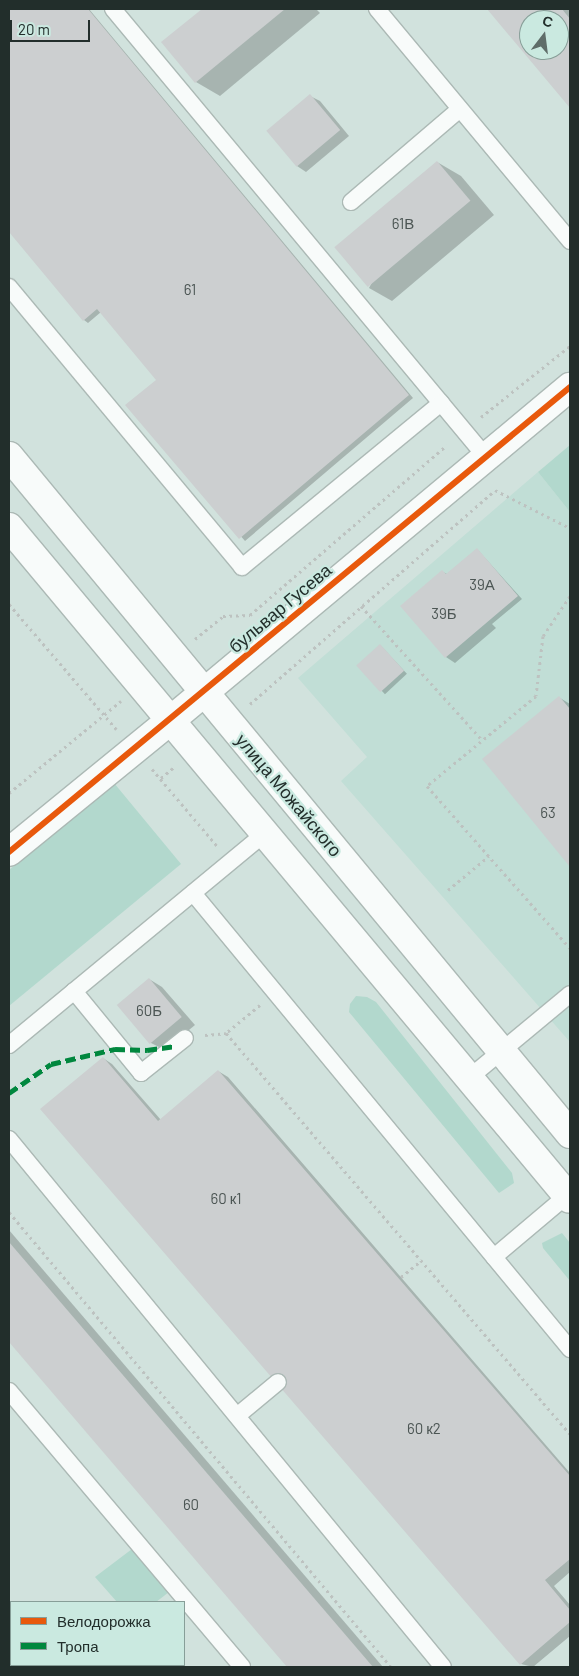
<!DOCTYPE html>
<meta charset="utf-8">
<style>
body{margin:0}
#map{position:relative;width:579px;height:1676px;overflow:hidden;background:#d1e2dd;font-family:Barlow,sans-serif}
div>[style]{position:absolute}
.built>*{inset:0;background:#c1ded6}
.green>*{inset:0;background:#b2d8cd}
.shadow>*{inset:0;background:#0003;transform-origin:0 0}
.building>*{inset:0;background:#cccfd0;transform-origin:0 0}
.path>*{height:3px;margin-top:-1.5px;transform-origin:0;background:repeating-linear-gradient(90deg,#bdc2c0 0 2.5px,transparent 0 6.5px)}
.roads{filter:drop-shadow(1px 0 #acb9b5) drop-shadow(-1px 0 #acb9b5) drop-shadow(0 1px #acb9b5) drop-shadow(0 -1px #acb9b5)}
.lane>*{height:16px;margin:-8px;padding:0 8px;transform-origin:8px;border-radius:8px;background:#f8fbfa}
.street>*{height:28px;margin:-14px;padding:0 14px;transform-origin:14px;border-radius:14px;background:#f8fbfa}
.secondary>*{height:28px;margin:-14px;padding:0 14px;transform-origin:14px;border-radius:14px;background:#f8fbfa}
.quiet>*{height:5px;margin-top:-2.5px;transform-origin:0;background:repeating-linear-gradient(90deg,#00873e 0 10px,transparent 0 15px)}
.cycleway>*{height:6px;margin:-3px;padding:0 3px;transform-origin:3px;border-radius:3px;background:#e8590c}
span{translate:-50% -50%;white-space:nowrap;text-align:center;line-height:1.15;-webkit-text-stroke:4.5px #cae9e0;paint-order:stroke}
.number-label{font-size:15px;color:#4c5654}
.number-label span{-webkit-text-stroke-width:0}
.street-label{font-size:18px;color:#222e2b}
.frame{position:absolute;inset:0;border:10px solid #222e2b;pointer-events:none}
.legend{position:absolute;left:10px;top:1601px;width:175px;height:65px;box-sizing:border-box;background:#cae9e0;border:1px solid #879e98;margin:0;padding:6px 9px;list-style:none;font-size:15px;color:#222e2b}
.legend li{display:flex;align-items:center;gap:10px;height:25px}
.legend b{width:25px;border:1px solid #879e98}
.north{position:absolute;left:519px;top:10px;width:50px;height:50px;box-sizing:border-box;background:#cae9e0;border:1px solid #879e98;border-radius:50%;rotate:15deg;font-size:14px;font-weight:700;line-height:20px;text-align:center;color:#222e2b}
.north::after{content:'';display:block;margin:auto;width:18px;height:22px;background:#5f6d69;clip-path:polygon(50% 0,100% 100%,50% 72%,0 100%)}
.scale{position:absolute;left:10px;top:20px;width:80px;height:22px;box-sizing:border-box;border:2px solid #222e2b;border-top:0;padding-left:6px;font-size:15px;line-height:18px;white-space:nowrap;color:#222e2b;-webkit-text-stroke:4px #cae9e0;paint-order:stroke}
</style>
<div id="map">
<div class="built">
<i style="clip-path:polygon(538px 472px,570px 512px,570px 1042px,341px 781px,367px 757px,298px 678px)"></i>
<i style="clip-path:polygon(9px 1600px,11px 1665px,65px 1667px,9px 1667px)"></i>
</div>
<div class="green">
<i style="clip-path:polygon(570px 445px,570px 512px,538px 472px)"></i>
<i style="clip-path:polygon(114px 783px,181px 864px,9px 1006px,9px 870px)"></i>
<i style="clip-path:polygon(356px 996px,367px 997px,376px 1002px,512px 1173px,514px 1183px,499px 1193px,349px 1012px,350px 1004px)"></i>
<i style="clip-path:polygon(562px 1233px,570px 1243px,570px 1281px,543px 1248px,542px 1243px)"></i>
<i style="clip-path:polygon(136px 1546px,173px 1589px,156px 1602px,117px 1602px,95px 1577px)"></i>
</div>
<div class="shadow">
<i style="clip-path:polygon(9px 9px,89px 9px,413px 398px,245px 541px,127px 405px,158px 380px,101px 312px,88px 323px,84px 320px,9px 230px)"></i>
<i style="clip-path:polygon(204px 9px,316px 9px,320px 13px,220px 96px,196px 82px,163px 43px)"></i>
<i style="clip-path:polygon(evenodd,489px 9px,570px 9px,570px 106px,489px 9px,529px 20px,559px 20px,559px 50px,529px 50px,529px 20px)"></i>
<i style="clip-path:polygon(310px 96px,320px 101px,349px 136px,306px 172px,297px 166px)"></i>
<i style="clip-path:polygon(437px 162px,461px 176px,494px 215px,392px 301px,369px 288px)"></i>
<i style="clip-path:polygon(477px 549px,522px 599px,492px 624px,496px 628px,455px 663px,446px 657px,402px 607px,443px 572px,447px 574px)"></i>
<i style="left:381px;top:646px;width:38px;height:30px;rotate:47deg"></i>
<i style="clip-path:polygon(560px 698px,570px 704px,570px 865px,484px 759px)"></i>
<i style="clip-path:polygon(149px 979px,162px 987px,195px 1025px,165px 1050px,151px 1043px)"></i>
<i style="clip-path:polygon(103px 1058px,112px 1064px,161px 1120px,218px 1071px,228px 1077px,570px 1473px,570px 1572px,554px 1586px,570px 1605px,570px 1636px,533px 1667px,521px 1664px)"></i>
<i style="clip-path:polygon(9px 1230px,383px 1667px,289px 1667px,9px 1340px)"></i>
</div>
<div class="building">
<i style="clip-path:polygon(9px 9px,88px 9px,409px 395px,239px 539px,125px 405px,156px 380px,97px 309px,83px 321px,9px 232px)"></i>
<i style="clip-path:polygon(202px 9px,285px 9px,195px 83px,161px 42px)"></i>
<i style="clip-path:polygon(evenodd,487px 9px,562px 9px,570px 19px,570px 108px,487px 9px,529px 20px,559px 20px,559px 50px,529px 50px,529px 20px)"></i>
<i style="left:310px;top:94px;width:47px;height:57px;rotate:50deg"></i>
<i style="left:437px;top:161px;width:52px;height:134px;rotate:50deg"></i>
<i style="clip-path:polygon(477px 548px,518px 596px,445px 658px,400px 606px,442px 570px,446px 574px)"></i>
<i style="left:380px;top:644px;width:36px;height:32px;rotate:48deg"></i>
<i style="clip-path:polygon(559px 696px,570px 709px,570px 867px,482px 759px)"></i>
<i style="left:149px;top:978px;width:51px;height:42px;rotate:50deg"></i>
<i style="clip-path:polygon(103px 1057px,158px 1121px,218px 1070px,570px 1476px,570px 1559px,545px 1580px,570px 1610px,570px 1622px,520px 1665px,40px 1109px)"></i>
<i style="clip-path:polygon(9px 1242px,373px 1667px,287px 1667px,9px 1342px)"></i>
</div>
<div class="path">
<i style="left:481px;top:417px;width:114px;rotate:-38.6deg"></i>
<i style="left:570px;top:596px;width:48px;rotate:124deg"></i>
<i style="left:543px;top:636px;width:60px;rotate:96.7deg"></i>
<i style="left:536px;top:696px;width:141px;rotate:140.5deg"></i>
<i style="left:427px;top:786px;width:216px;rotate:48.6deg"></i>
<i style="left:9px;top:604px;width:165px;rotate:49.4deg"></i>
<i style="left:361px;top:606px;width:181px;rotate:47.9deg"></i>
<i style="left:195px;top:639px;width:36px;rotate:-39deg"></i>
<i style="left:223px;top:616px;width:27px;rotate:-2deg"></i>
<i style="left:250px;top:615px;width:260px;rotate:-40.8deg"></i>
<i style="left:250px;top:704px;width:325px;rotate:-41.1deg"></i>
<i style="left:495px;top:490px;width:84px;rotate:26.9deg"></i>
<i style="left:152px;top:769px;width:101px;rotate:49.8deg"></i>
<i style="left:161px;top:778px;width:17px;rotate:-40deg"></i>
<i style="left:9px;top:793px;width:145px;rotate:-39.4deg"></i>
<i style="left:448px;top:890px;width:53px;rotate:-39.7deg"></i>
<i style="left:260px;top:1005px;width:44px;rotate:140.5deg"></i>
<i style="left:226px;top:1033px;width:528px;rotate:49.38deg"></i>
<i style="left:205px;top:1035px;width:21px;rotate:-5deg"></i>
<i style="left:9px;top:1212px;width:594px;rotate:49.98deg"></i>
<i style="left:401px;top:1277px;width:27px;rotate:-39deg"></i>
</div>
<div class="roads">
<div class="lane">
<i style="left:113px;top:9px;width:583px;rotate:50.22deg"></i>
<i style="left:377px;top:9px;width:302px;rotate:50.2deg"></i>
<i style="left:351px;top:202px;width:143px;rotate:-40.5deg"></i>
<i style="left:9px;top:287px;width:364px;rotate:50.2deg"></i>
<i style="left:242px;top:567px;width:258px;rotate:-39.5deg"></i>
<i style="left:193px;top:893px;width:592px;rotate:50.42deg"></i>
<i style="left:74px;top:991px;width:106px;rotate:50.7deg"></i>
<i style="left:141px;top:1073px;width:56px;rotate:-38.5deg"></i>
<i style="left:9px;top:1045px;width:332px;rotate:-39.6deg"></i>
<i style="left:469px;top:1078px;width:131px;rotate:-39.7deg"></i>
<i style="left:9px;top:1139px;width:683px;rotate:50.58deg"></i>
<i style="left:494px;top:1257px;width:99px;rotate:-40.1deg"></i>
<i style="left:9px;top:1391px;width:361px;rotate:49.8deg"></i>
<i style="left:237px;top:1416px;width:53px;rotate:-39.7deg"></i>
</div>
<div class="street">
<i style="left:9px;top:852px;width:209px;rotate:-39.2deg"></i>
</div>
<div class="secondary">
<i style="left:9px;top:456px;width:880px;rotate:50.39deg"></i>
<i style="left:9px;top:527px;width:875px;rotate:50.14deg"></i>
<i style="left:171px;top:720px;width:520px;rotate:-39.85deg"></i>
</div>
</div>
<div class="quiet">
<i style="left:9px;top:1093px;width:51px;rotate:-34.6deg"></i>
<i style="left:51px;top:1064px;width:66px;rotate:-13.2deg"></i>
<i style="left:115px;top:1049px;width:32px;rotate:2deg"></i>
<i style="left:147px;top:1050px;width:27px;rotate:-8deg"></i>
</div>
<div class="cycleway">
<i style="left:9px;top:852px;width:729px;rotate:-39.65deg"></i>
</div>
<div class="number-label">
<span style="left:403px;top:224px">61В</span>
<span style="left:190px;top:290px">61</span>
<span style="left:482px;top:585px">39А</span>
<span style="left:444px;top:614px">39Б</span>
<span style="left:548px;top:813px">63</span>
<span style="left:149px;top:1011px">60Б</span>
<span style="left:226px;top:1199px">60 к1</span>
<span style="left:424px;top:1429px">60 к2</span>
<span style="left:191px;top:1505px">60</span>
</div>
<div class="street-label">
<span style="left:280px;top:608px;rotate:-40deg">бульвар Гусева</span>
<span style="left:289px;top:795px;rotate:50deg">улица Можайского</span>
</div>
<div class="frame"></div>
<ul class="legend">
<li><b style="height:6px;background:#e8590c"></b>Велодорожка</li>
<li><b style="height:6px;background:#00873e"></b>Тропа</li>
</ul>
<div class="north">С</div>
<div class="scale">20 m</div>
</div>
